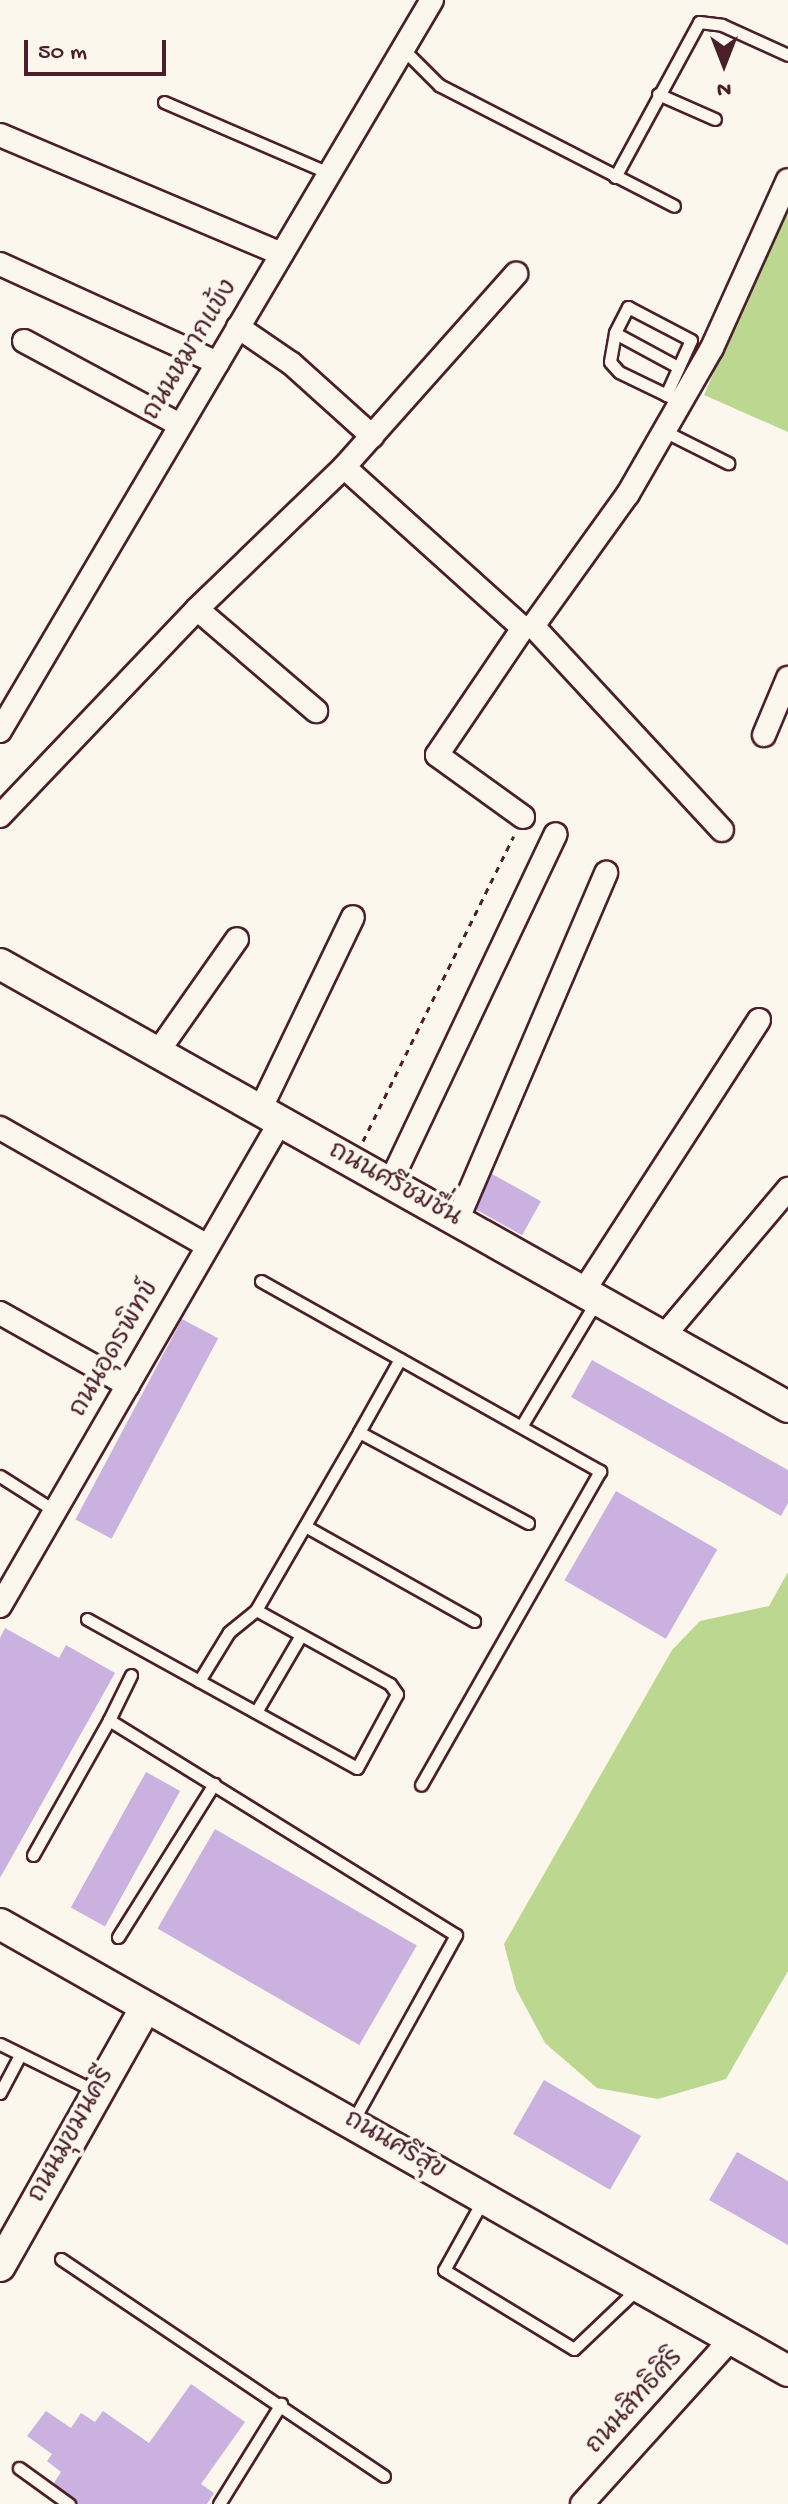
<!DOCTYPE html>
<meta charset="utf-8">
<style>
body{margin:0}
#map{position:relative;width:788px;height:2504px;overflow:hidden;background:#fbf7ec;font-family:"Gochi Hand","Playpen Sans Thai",sans-serif}
div>[style]{position:absolute}
.green>*{inset:0;background:#bcd890}
.building>*{inset:0;background:#cbb1e0;transform-origin:0 0}
.path>*{height:3px;margin-top:-1.5px;transform-origin:0;background:repeating-linear-gradient(90deg,#4a1f2b 0 6px,transparent 0 12px)}
.roads{filter:drop-shadow(2px 0 #4a1f2b) drop-shadow(-2px 0 #4a1f2b) drop-shadow(0 2px #4a1f2b) drop-shadow(0 -2px #4a1f2b)}
.lane>*{height:11px;margin:-5.5px;padding:0 5.5px;transform-origin:5.5px;border-radius:5.5px;background:#fbf7ec}
.street>*{height:22px;margin:-11px;padding:0 11px;transform-origin:11px;border-radius:11px;background:#fbf7ec}
.secondary>*{height:30px;margin:-15px;padding:0 15px;transform-origin:15px;border-radius:15px;background:#fbf7ec}
span{translate:-50% -50%;white-space:nowrap;text-align:center;line-height:1.15;-webkit-text-stroke:8px #fbf7ec;paint-order:stroke}
.street-label{font-size:26px;color:#4a1f2b}
.north{position:absolute;left:684px;top:24px;width:80px;height:80px;-webkit-text-stroke:6px #fbf7ec;paint-order:stroke;rotate:180deg;font-size:22px;font-weight:700;line-height:32px;text-align:center;color:#4a1f2b}
.north::after{content:'';display:block;margin:auto;width:28px;height:36px;background:#4a1f2b;clip-path:polygon(50% 0,100% 100%,50% 72%,0 100%)}
.scale{position:absolute;left:24px;top:40px;width:142px;height:36px;box-sizing:border-box;border:4px solid #4a1f2b;border-top:0;padding-left:10px;font-size:24px;line-height:28px;white-space:nowrap;color:#4a1f2b;-webkit-text-stroke:6px #fbf7ec;paint-order:stroke}
</style>
<div id="map">
<div class="green">
<i style="clip-path:polygon(788px 199px,788px 432px,704px 395px)"></i>
<i style="clip-path:polygon(788px 1572px,788px 1971px,726px 2079px,658px 2099px,597px 2088px,545px 2043px,516px 1989px,504px 1944px,672px 1650px,700px 1621px,769px 1606px)"></i>
</div>
<div class="building">
<i style="left:492px;top:1174px;width:56px;height:39px;rotate:29deg"></i>
<i style="left:182px;top:1319px;width:41px;height:227px;rotate:28deg"></i>
<i style="clip-path:polygon(592px 1360px,788px 1470px,788px 1503px,781px 1516px,571px 1397px)"></i>
<i style="left:616px;top:1491px;width:117px;height:103px;rotate:30deg"></i>
<i style="clip-path:polygon(5px 1628px,59px 1658px,66px 1645px,115px 1673px,0 1878px,0 1638px)"></i>
<i style="left:146px;top:1772px;width:39px;height:155px;rotate:29deg"></i>
<i style="left:215px;top:1829px;width:233px;height:115px;rotate:30deg"></i>
<i style="left:544px;top:2080px;width:112px;height:62px;rotate:30deg"></i>
<i style="clip-path:polygon(737px 2152px,788px 2181px,788px 2245px,709px 2200px)"></i>
<i style="clip-path:polygon(191px 2384px,245px 2422px,201px 2484px,214px 2493px,207px 2504px,77px 2504px,54px 2483px,61px 2472px,47px 2461px,52px 2454px,27px 2436px,46px 2411px,71px 2428px,81px 2413px,95px 2422px,103px 2411px,149px 2443px)"></i>
</div>
<div class="path">
<i style="left:363px;top:1141px;width:340px;rotate:-63.7deg"></i>
</div>
<div class="roads">
<div class="lane">
<i style="left:403px;top:49px;width:51px;rotate:45deg"></i>
<i style="left:439px;top:85px;width:264px;rotate:27.2deg"></i>
<i style="left:658px;top:94px;width:62px;rotate:23.7deg"></i>
<i style="left:164px;top:102px;width:180px;rotate:23.3deg"></i>
<i style="left:615px;top:177px;width:176px;rotate:-61.5deg"></i>
<i style="left:699px;top:22px;width:23px;rotate:7deg"></i>
<i style="left:722px;top:25px;width:72px;rotate:24.4deg"></i>
<i style="left:615px;top:333px;width:72px;rotate:28.4deg"></i>
<i style="left:666px;top:395px;width:60px;rotate:-65.6deg"></i>
<i style="left:691px;top:340px;width:71px;rotate:-152.4deg"></i>
<i style="left:628px;top:307px;width:29px;rotate:117deg"></i>
<i style="left:615px;top:333px;width:29px;rotate:100deg"></i>
<i style="left:610px;top:362px;width:13px;rotate:48deg"></i>
<i style="left:619px;top:372px;width:69px;rotate:25.8deg"></i>
<i style="left:664px;top:431px;width:72px;rotate:26.6deg"></i>
<i style="left:261px;top:1281px;width:389px;rotate:29.3deg"></i>
<i style="left:600px;top:1471px;width:361px;rotate:119.7deg"></i>
<i style="left:400px;top:1359px;width:84px;rotate:119.3deg"></i>
<i style="left:359px;top:1432px;width:192px;rotate:28.3deg"></i>
<i style="left:522px;top:1425px;width:146px;rotate:-59deg"></i>
<i style="left:0;top:1476px;width:65px;rotate:32.5deg"></i>
<i style="left:305px;top:1526px;width:194px;rotate:29.3deg"></i>
<i style="left:87px;top:1619px;width:308px;rotate:28.9deg"></i>
<i style="left:357px;top:1768px;width:84px;rotate:-61.6deg"></i>
<i style="left:397px;top:1694px;width:12px;rotate:-125deg"></i>
<i style="left:390px;top:1684px;width:153px;rotate:-151.1deg"></i>
<i style="left:199px;top:1681px;width:57px;rotate:-58.5deg"></i>
<i style="left:229px;top:1632px;width:35px;rotate:-39deg"></i>
<i style="left:256px;top:1610px;width:206px;rotate:-59.9deg"></i>
<i style="left:256px;top:1712px;width:89px;rotate:-59.7deg"></i>
<i style="left:109px;top:1720px;width:50px;rotate:-63.9deg"></i>
<i style="left:33px;top:1855px;width:155px;rotate:-60.6deg"></i>
<i style="left:109px;top:1720px;width:408px;rotate:31.8deg"></i>
<i style="left:456px;top:1935px;width:215px;rotate:119deg"></i>
<i style="left:118px;top:1937px;width:181px;rotate:-57.9deg"></i>
<i style="left:0;top:2044px;width:108px;rotate:26.3deg"></i>
<i style="left:0;top:2093px;width:43px;rotate:-62.2deg"></i>
<i style="left:483px;top:2200px;width:80px;rotate:119.1deg"></i>
<i style="left:444px;top:2270px;width:152px;rotate:31.3deg"></i>
<i style="left:574px;top:2349px;width:90px;rotate:-43.6deg"></i>
<i style="left:61px;top:2259px;width:389px;rotate:33.9deg"></i>
<i style="left:19px;top:2468px;width:62px;rotate:35.8deg"></i>
<i style="left:219px;top:2504px;width:118px;rotate:-58.2deg"></i>
</div>
<div class="street">
<i style="left:0;top:135px;width:306px;rotate:22.9deg"></i>
<i style="left:0;top:264px;width:239px;rotate:24.5deg"></i>
<i style="left:238px;top:327px;width:65px;rotate:34.4deg"></i>
<i style="left:292px;top:364px;width:108px;rotate:42deg"></i>
<i style="left:24px;top:341px;width:177px;rotate:28.3deg"></i>
<i style="left:344px;top:467px;width:241px;rotate:42deg"></i>
<i style="left:523px;top:628px;width:10px;rotate:-11deg"></i>
<i style="left:533px;top:626px;width:163px;rotate:-54.3deg"></i>
<i style="left:628px;top:494px;width:168px;rotate:-60.1deg"></i>
<i style="left:712px;top:348px;width:184px;rotate:-65.7deg"></i>
<i style="left:197px;top:609px;width:157px;rotate:40.6deg"></i>
<i style="left:533px;top:626px;width:278px;rotate:47.2deg"></i>
<i style="left:0;top:731px;width:849px;rotate:-59.42deg"></i>
<i style="left:764px;top:735px;width:62px;rotate:-67.2deg"></i>
<i style="left:0;top:816px;width:286px;rotate:-46.4deg"></i>
<i style="left:197px;top:609px;width:204px;rotate:-44deg"></i>
<i style="left:344px;top:467px;width:259px;rotate:-48.3deg"></i>
<i style="left:523px;top:817px;width:106px;rotate:-144.2deg"></i>
<i style="left:437px;top:755px;width:153px;rotate:-55.9deg"></i>
<i style="left:157px;top:1053px;width:139px;rotate:-54.9deg"></i>
<i style="left:260px;top:1110px;width:214px;rotate:-64.3deg"></i>
<i style="left:0;top:1128px;width:239px;rotate:29.6deg"></i>
<i style="left:390px;top:1183px;width:386px;rotate:-64.6deg"></i>
<i style="left:457px;top:1221px;width:379px;rotate:-66.8deg"></i>
<i style="left:583px;top:1292px;width:324px;rotate:-57.1deg"></i>
<i style="left:0;top:1313px;width:147px;rotate:29.4deg"></i>
<i style="left:663px;top:1337px;width:194px;rotate:-49.8deg"></i>
<i style="left:0;top:1606px;width:559px;rotate:-59.95deg"></i>
<i style="left:582px;top:2504px;width:222px;rotate:-47.9deg"></i>
</div>
<div class="secondary">
<i style="left:0;top:964px;width:904px;rotate:29.34deg"></i>
<i style="left:0;top:1924px;width:906px;rotate:29.56deg"></i>
<i style="left:0;top:2266px;width:297px;rotate:-60.6deg"></i>
</div>
</div>
<div class="street-label">
<span style="left:192px;top:351px;rotate:-59deg">ถนนหมากแข้ง</span>
<span style="left:394px;top:1186px;rotate:29deg">ถนนศรีชมชื่น</span>
<span style="left:116px;top:1350px;rotate:-60deg">ถนนอุดรพิทข์</span>
<span style="left:73px;top:2136px;rotate:-61deg">ถนนมุขมนครี</span>
<span style="left:394px;top:2147px;rotate:30deg">ถนนศรีสุข</span>
<span style="left:636px;top:2403px;rotate:-48deg">ถนนสิทธิศิริ</span>
</div>
<div class="north">N</div>
<div class="scale">50 m</div>
</div>
